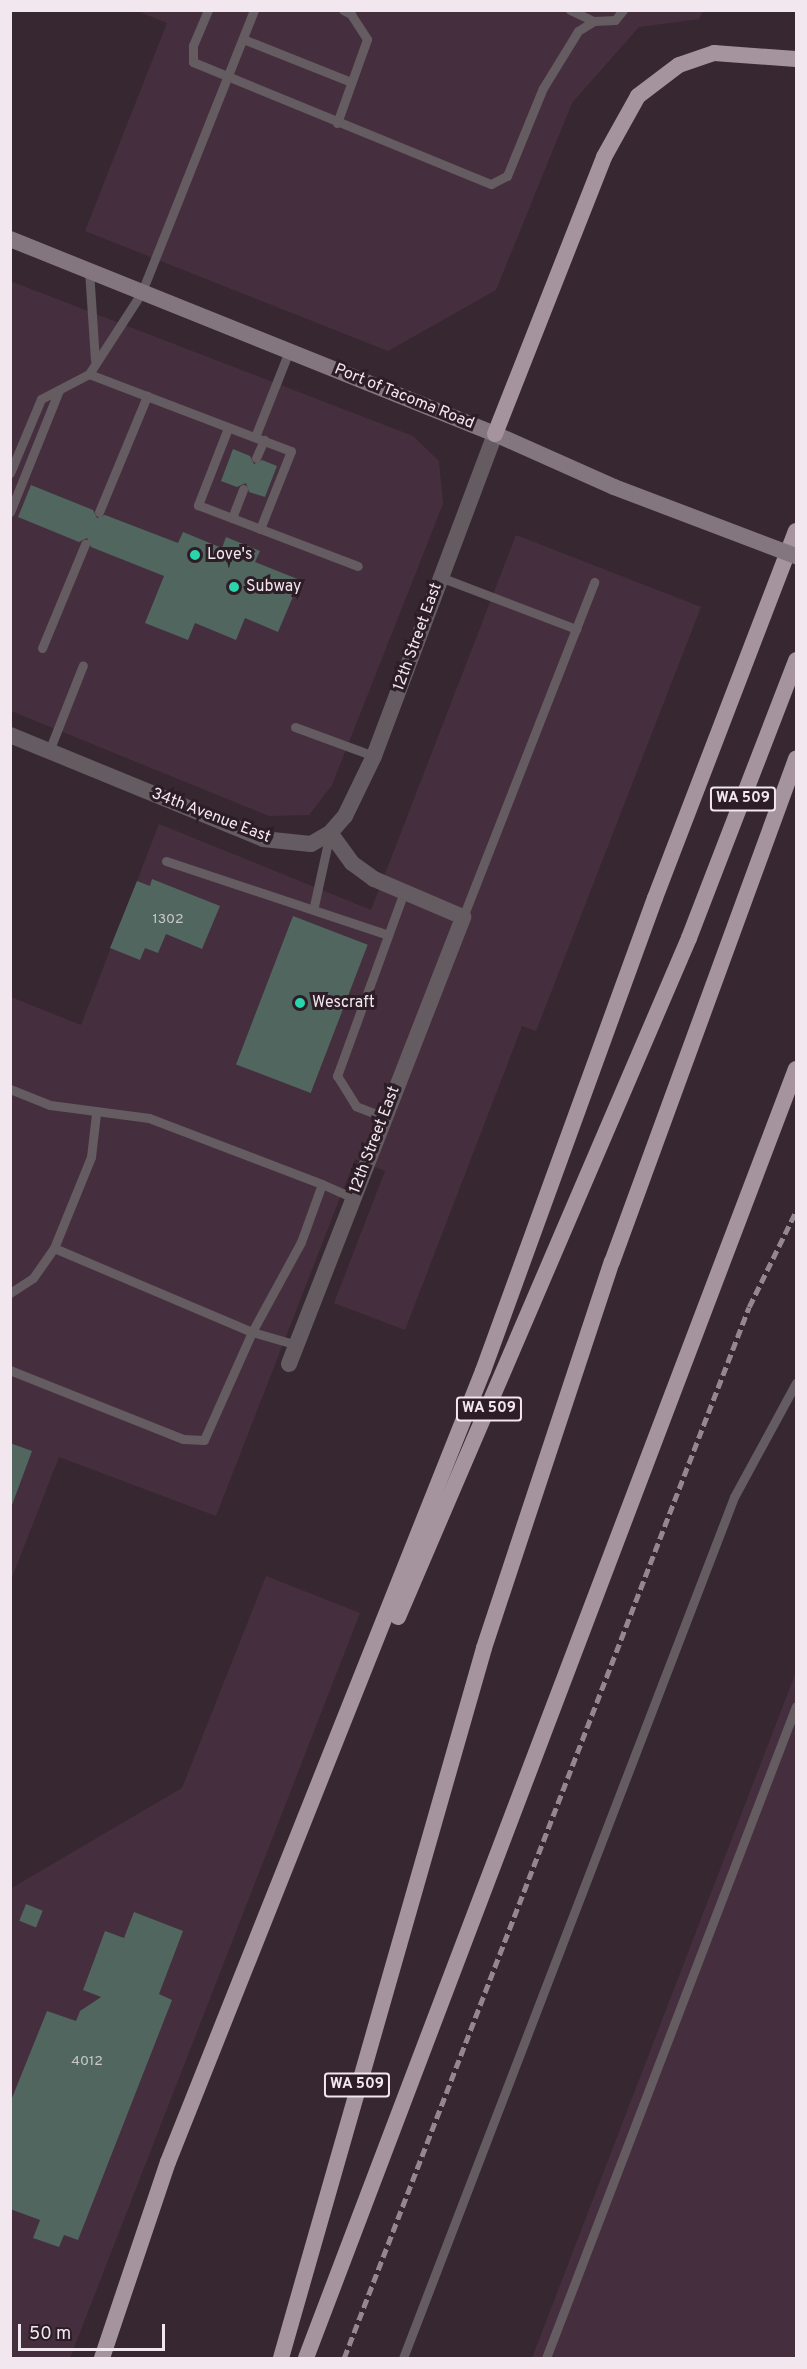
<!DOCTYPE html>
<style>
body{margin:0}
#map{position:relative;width:807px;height:2369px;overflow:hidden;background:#372731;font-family:Overpass,sans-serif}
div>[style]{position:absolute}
.built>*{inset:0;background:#452f3e}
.building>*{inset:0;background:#50665e;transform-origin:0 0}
.service>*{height:9px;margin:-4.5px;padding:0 4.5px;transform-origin:4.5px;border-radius:4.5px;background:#645c61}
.minor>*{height:16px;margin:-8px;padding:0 8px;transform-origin:8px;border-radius:8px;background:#645c61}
.tertiary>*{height:16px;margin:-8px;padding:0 8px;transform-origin:8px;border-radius:8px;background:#645c61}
.secondary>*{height:16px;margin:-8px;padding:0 8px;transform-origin:8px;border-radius:8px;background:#83767e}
.trunk>*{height:16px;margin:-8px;padding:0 8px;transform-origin:8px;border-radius:8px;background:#a5939e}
.rail>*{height:4.5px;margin-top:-2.25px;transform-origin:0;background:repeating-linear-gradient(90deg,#958790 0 9px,transparent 0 13.5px)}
.secondary-bridge>*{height:16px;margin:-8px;padding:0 8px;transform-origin:8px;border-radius:8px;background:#83767e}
.dots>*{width:16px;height:16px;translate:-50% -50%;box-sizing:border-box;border:3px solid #2c1d27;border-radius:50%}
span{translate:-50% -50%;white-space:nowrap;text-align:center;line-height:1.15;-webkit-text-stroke:6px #2c1d27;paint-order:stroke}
.number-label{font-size:14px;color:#cac7ca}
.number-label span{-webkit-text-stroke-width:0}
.shield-label span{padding:2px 4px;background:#2c1d27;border:2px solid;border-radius:4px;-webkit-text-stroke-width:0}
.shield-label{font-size:15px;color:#f2e7ee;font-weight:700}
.street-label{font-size:16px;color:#f2e7ee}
.poi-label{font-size:16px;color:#f2e7ee}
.left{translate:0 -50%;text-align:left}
.frame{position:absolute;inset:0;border:12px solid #f2e7ee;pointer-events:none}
.scale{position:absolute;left:18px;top:2324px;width:147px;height:27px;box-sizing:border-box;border:3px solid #f2e7ee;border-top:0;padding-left:8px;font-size:18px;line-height:21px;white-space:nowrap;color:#f2e7ee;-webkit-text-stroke:4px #2c1d27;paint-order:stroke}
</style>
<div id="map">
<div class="built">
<i style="clip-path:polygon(137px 11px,703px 11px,699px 19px,639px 27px,572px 103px,496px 290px,388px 351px,85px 231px,167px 23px)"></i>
<i style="clip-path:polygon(10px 281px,413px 436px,439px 461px,443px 504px,332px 785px,309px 815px,269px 816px,11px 711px)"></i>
<i style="clip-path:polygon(516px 535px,701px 607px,536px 1031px,522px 1026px,405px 1330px,334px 1303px,385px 1171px,355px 1159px,216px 1516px,59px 1457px,11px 1580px,11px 997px,81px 1025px,159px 824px,371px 910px)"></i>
<i style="clip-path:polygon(266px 1576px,360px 1613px,70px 2358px,11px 2358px,10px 1889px,182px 1788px)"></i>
<i style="clip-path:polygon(796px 1672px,796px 2358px,532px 2358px)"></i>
</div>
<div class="building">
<i style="clip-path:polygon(233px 449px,250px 456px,254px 464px,262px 460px,277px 466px,265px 497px,249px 492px,246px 483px,237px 487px,221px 481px)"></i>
<i style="clip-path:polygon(31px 485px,93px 510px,97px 518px,105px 515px,178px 543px,183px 532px,222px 548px,226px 537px,260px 551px,255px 562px,300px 580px,278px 632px,245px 618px,236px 640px,195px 623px,188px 640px,145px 623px,164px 576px,91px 547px,87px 538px,79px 542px,18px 517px)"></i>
<i style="clip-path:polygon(152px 879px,220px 906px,202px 949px,166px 934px,158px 953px,145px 948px,140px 960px,110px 948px,137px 881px,150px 886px)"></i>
<i style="left:293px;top:916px;width:80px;height:159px;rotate:21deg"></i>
<i style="clip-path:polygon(10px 1443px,32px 1451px,12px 1505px,10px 1505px)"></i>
<i style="left:26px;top:1904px;width:18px;height:18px;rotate:22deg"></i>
<i style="clip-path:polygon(134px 1912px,183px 1931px,159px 1994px,172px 2000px,78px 2240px,64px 2235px,59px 2247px,33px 2238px,40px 2220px,10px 2209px,10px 2103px,47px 2011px,76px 2021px,80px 2011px,101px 1997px,83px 1990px,105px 1931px,124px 1938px)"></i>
</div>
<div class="service">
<i style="left:208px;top:10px;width:39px;rotate:113deg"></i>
<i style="left:193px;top:46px;width:16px;rotate:90deg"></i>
<i style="left:193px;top:62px;width:322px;rotate:22.3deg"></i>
<i style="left:491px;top:184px;width:18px;rotate:-27deg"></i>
<i style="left:507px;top:176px;width:95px;rotate:-67.8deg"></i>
<i style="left:543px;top:88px;width:67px;rotate:-58.4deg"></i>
<i style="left:578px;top:31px;width:19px;rotate:-32deg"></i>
<i style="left:594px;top:21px;width:21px;rotate:-3deg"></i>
<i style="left:615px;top:20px;width:13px;rotate:-51deg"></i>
<i style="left:254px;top:10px;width:303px;rotate:111.7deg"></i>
<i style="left:142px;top:292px;width:98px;rotate:122.9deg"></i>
<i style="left:89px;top:374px;width:216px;rotate:20.9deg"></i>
<i style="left:291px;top:451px;width:84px;rotate:111.7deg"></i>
<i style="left:570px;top:10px;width:26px;rotate:25deg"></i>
<i style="left:243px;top:39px;width:116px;rotate:21.7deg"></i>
<i style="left:337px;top:123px;width:89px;rotate:-70.3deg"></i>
<i style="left:367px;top:39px;width:30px;rotate:-123deg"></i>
<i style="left:351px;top:14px;width:9px;rotate:-153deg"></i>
<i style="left:89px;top:270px;width:90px;rotate:86.2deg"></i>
<i style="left:228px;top:428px;width:83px;rotate:111.3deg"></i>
<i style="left:198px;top:505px;width:171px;rotate:20.9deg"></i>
<i style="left:255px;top:437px;width:92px;rotate:-68.4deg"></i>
<i style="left:256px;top:458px;width:20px;rotate:-66deg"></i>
<i style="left:10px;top:473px;width:80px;rotate:-67.3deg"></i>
<i style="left:41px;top:399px;width:54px;rotate:-27.5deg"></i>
<i style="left:10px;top:512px;width:131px;rotate:-68.1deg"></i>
<i style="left:99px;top:512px;width:126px;rotate:-67.5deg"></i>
<i style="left:232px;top:518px;width:31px;rotate:-69deg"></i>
<i style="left:440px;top:577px;width:146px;rotate:20.9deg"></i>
<i style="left:42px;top:648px;width:113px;rotate:-67.5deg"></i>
<i style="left:295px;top:727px;width:84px;rotate:20.2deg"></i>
<i style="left:49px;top:751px;width:92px;rotate:-68.4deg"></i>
<i style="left:166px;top:861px;width:234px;rotate:18.4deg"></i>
<i style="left:314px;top:906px;width:75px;rotate:-77.6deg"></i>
<i style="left:463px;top:917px;width:360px;rotate:-68.6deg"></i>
<i style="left:10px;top:1089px;width:43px;rotate:21.8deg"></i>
<i style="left:50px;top:1105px;width:100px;rotate:7.5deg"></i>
<i style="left:149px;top:1118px;width:185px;rotate:20.9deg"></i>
<i style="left:322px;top:1184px;width:62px;rotate:109.9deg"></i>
<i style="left:301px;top:1242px;width:102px;rotate:118.6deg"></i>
<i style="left:252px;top:1332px;width:118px;rotate:114deg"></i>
<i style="left:204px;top:1440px;width:21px;rotate:-177deg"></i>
<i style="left:183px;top:1439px;width:186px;rotate:-158.3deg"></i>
<i style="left:384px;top:1117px;width:30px;rotate:-159deg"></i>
<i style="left:356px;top:1106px;width:36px;rotate:-122deg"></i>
<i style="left:337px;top:1076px;width:196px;rotate:-70deg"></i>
<i style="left:322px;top:1184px;width:34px;rotate:24deg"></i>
<i style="left:54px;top:1248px;width:215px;rotate:23deg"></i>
<i style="left:252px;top:1332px;width:47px;rotate:16.1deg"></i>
<i style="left:10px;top:1293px;width:27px;rotate:-33deg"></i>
<i style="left:33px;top:1278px;width:37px;rotate:-55deg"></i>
<i style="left:54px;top:1248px;width:98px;rotate:-67.9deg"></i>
<i style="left:91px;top:1157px;width:43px;rotate:-83.4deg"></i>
<i style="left:403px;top:2358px;width:922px;rotate:-68.97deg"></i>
<i style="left:734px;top:1497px;width:130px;rotate:-61.5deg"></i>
<i style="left:546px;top:2358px;width:698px;rotate:-69.02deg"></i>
</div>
<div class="minor">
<i style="left:289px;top:1364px;width:480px;rotate:-68.7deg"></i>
<i style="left:463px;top:917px;width:97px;rotate:-156.9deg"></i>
<i style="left:374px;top:879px;width:27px;rotate:-144deg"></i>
<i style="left:352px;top:863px;width:37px;rotate:-126deg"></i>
</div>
<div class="tertiary">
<i style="left:10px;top:735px;width:274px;rotate:22.3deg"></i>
<i style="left:263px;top:839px;width:48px;rotate:5.9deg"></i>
<i style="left:311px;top:844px;width:22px;rotate:-30deg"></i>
<i style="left:330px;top:833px;width:23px;rotate:-49deg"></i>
<i style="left:345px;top:816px;width:67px;rotate:-64.2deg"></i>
<i style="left:374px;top:756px;width:344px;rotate:-69.4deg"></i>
</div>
<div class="secondary">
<i style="left:10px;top:239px;width:523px;rotate:21.9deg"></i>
<i style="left:495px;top:434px;width:130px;rotate:24deg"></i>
</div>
<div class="trunk">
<i style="left:495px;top:434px;width:298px;rotate:-68.5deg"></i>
<i style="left:604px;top:157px;width:70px;rotate:-60.9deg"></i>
<i style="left:638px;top:96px;width:51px;rotate:-37.1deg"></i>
<i style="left:679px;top:65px;width:37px;rotate:-19deg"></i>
<i style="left:714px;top:53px;width:82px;rotate:4.2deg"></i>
<i style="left:398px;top:1617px;width:739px;rotate:-66.8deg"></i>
<i style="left:689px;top:938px;width:298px;rotate:-68.9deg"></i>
<i style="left:102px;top:2358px;width:207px;rotate:-71.4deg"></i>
<i style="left:168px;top:2162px;width:851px;rotate:-68.29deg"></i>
<i style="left:483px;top:1371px;width:503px;rotate:-70.02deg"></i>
<i style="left:655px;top:898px;width:393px;rotate:-69deg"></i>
<i style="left:281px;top:2358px;width:738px;rotate:-74.04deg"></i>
<i style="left:484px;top:1648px;width:407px;rotate:-71.7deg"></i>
<i style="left:612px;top:1262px;width:536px;rotate:-69.91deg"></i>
<i style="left:306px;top:2358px;width:1379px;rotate:-69.19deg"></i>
</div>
<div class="rail">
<i style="left:344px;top:2358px;width:1126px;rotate:-68.93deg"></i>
<i style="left:749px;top:1307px;width:107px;rotate:-63.9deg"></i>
</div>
<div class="secondary-bridge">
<i style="left:614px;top:487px;width:195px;rotate:20.8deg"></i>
</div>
<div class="dots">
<i style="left:195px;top:555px;background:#2ad5ac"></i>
<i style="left:234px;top:587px;background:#2ad5ac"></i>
<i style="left:300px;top:1003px;background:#2ad5ac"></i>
</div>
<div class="number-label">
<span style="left:168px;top:920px">1302</span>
<span style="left:87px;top:2062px">4012</span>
</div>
<div class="shield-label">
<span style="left:743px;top:799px">WA 509</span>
<span style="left:489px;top:1409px">WA 509</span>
<span style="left:357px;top:2085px">WA 509</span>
</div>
<div class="street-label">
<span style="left:404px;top:397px;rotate:22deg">Port of Tacoma Road</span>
<span style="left:418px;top:637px;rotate:-70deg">12th Street East</span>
<span style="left:211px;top:816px;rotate:21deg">34th Avenue East</span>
<span style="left:375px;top:1140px;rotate:-69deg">12th Street East</span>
</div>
<div class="poi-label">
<span class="left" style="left:207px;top:555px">Love's</span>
<span class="left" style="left:246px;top:587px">Subway</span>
<span class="left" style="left:312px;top:1003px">Wescraft</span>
</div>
<div class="frame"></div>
<div class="scale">50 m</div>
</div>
